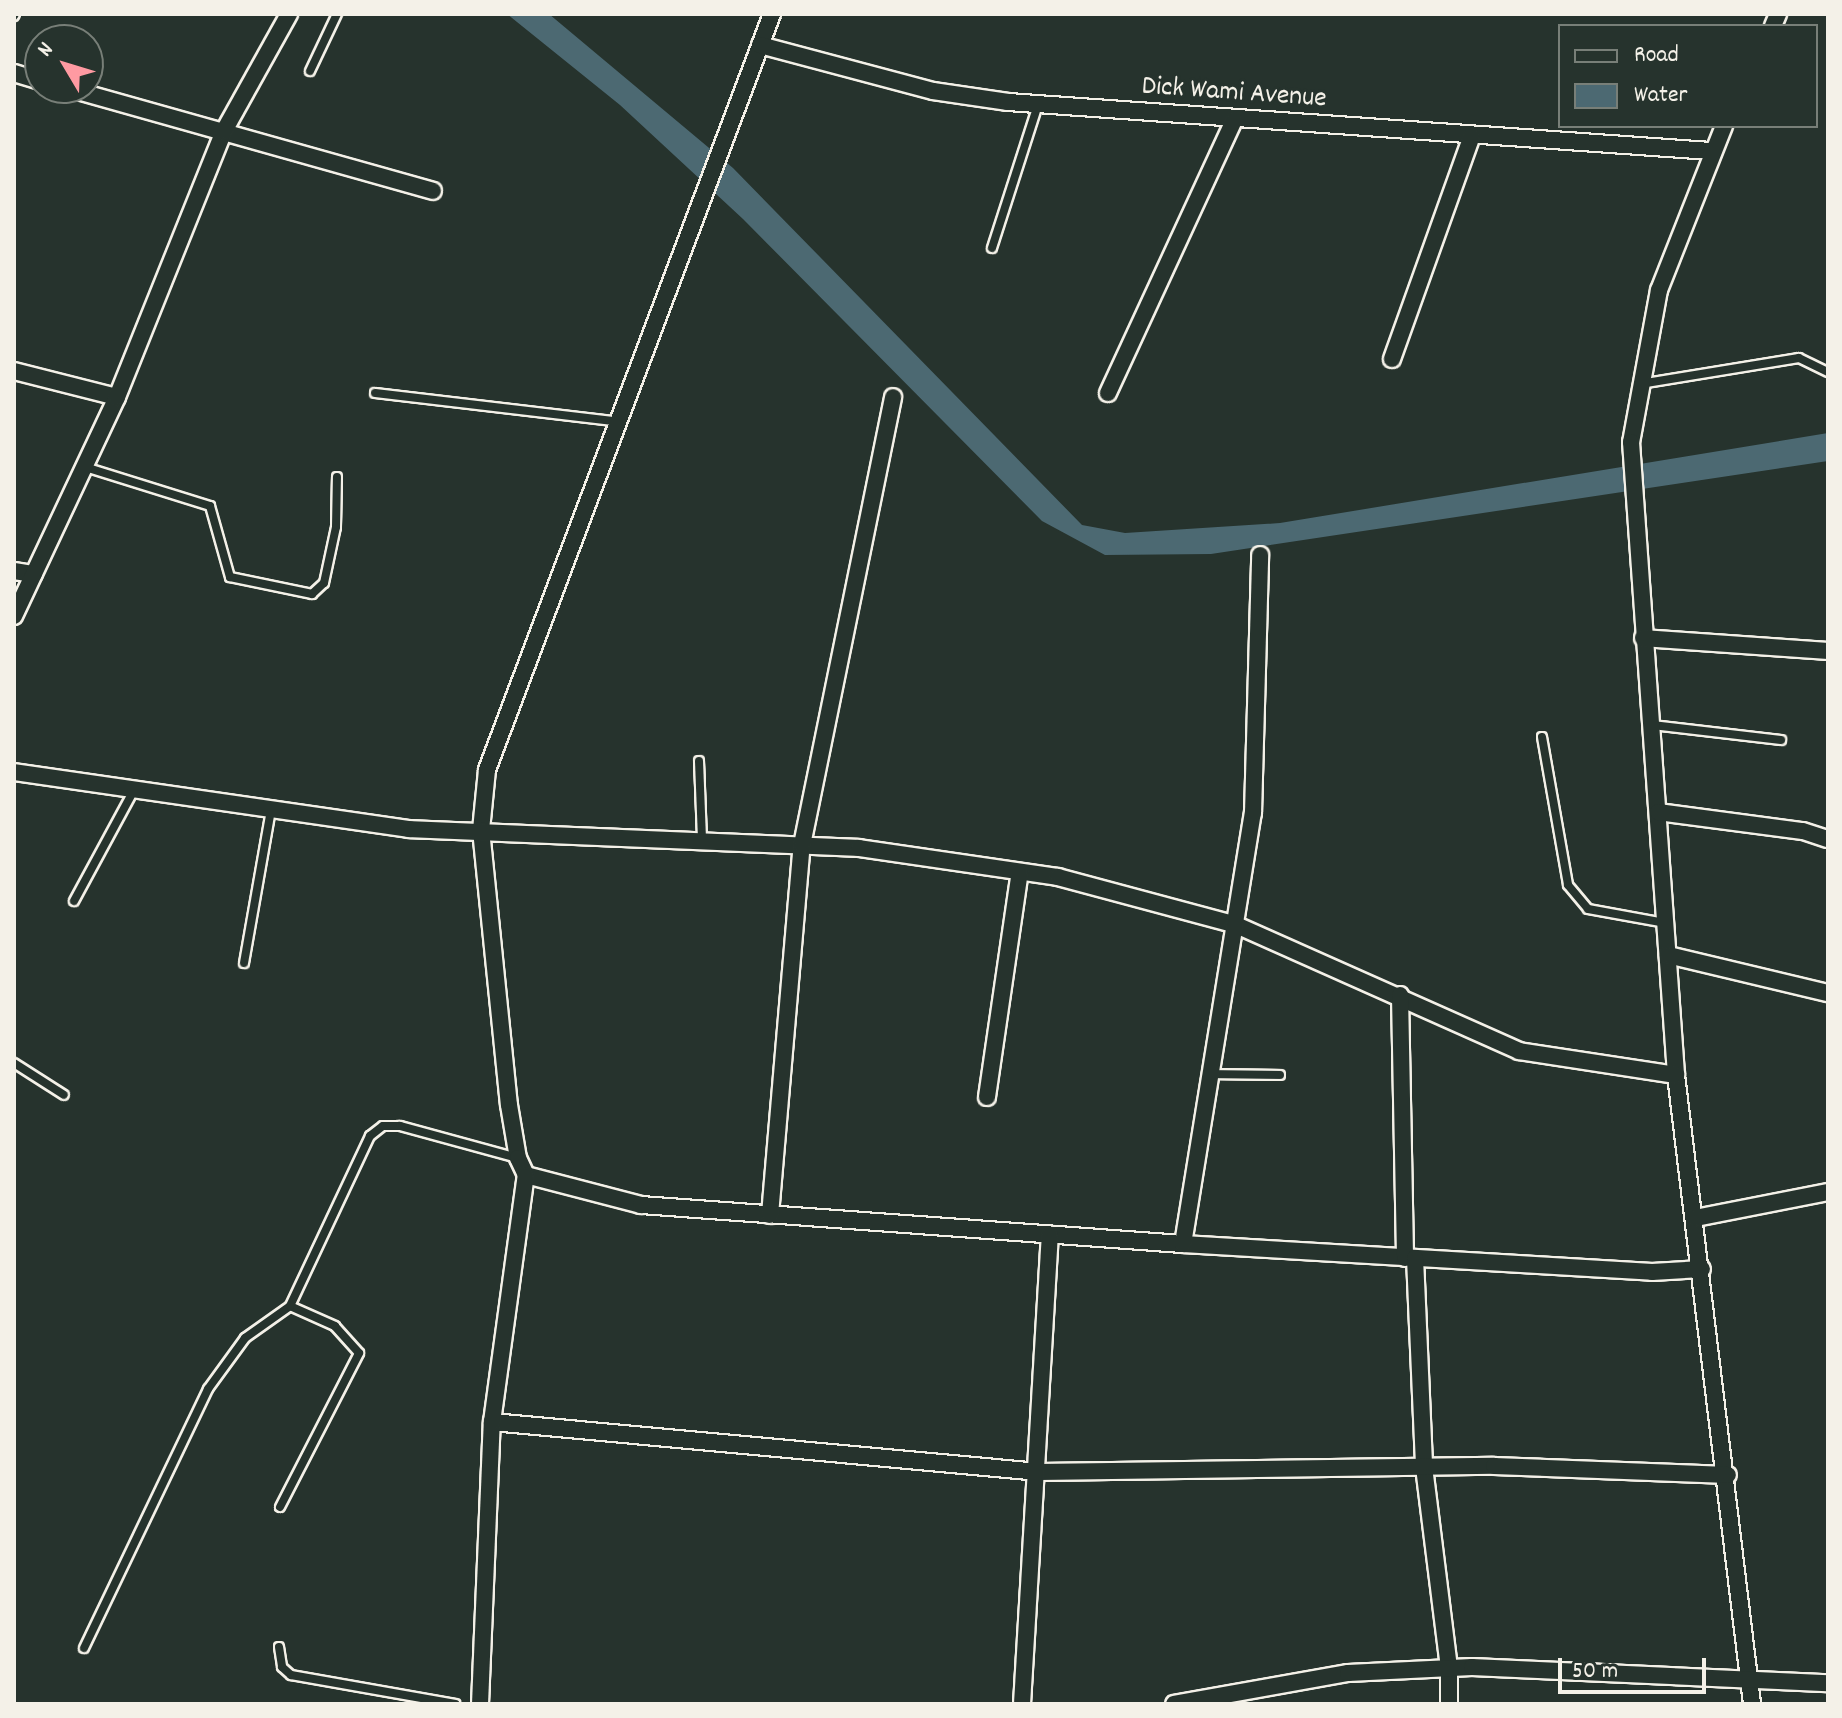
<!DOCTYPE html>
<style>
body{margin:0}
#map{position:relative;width:1842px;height:1718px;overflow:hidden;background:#26332d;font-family:Dekko,sans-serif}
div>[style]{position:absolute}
.water>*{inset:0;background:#4c6972}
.roads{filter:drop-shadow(2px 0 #f4f1e8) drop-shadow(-2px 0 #f4f1e8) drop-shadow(0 2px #f4f1e8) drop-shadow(0 -2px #f4f1e8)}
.service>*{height:8px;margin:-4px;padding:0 4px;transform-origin:4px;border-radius:4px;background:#26332d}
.minor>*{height:16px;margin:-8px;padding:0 8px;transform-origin:8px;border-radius:8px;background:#26332d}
span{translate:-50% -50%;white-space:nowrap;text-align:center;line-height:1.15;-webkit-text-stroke:6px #26332d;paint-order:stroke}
.street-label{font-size:28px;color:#f4f1e8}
.frame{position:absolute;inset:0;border:16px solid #f4f1e8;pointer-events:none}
.legend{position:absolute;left:1558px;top:24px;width:260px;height:104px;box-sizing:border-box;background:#26332d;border:2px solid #787f78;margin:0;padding:10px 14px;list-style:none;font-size:24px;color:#f4f1e8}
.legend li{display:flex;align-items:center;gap:16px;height:40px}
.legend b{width:40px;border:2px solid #787f78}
.north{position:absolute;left:24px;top:24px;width:80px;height:80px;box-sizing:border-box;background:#26332d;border:2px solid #787f78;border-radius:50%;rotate:308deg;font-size:22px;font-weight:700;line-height:32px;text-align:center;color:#f4f1e8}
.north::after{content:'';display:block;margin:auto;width:28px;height:36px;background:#ff9aa2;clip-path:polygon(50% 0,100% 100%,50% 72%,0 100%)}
.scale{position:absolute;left:1558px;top:1658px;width:148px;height:36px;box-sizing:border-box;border:4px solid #f4f1e8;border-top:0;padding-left:10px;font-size:24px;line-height:28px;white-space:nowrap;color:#f4f1e8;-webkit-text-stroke:6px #26332d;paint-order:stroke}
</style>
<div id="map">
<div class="water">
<i style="clip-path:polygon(507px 14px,549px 14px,733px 168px,1082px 525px,1125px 533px,1280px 523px,1828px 433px,1828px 461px,1211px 554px,1105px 555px,1042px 521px,743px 219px,620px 105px)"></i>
</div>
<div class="roads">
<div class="service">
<i style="left:14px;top:16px;width:2px;rotate:-63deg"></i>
<i style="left:310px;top:71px;width:63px;rotate:-64.7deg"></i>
<i style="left:992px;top:248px;width:150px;rotate:-72.2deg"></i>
<i style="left:1640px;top:384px;width:161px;rotate:-9.3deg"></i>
<i style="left:1799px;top:358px;width:32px;rotate:26deg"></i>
<i style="left:375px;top:393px;width:242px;rotate:6.7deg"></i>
<i style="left:85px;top:467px;width:131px;rotate:17.3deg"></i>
<i style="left:210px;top:506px;width:74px;rotate:74.3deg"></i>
<i style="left:230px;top:577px;width:84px;rotate:11.7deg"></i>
<i style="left:312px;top:594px;width:16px;rotate:-43deg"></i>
<i style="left:324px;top:583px;width:57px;rotate:-77.9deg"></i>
<i style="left:336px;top:527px;width:50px;rotate:-88.9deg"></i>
<i style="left:1652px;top:725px;width:130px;rotate:6.6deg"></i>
<i style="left:1542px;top:737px;width:150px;rotate:80deg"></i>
<i style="left:1568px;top:885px;width:31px;rotate:50deg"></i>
<i style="left:1588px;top:909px;width:78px;rotate:10.3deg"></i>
<i style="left:699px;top:761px;width:78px;rotate:87.8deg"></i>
<i style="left:74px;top:901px;width:126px;rotate:-61.6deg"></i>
<i style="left:244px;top:963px;width:155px;rotate:-80deg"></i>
<i style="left:14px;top:1063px;width:59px;rotate:32.6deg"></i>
<i style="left:1208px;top:1074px;width:72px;rotate:0.8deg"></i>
<i style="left:280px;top:1507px;width:173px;rotate:-62.8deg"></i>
<i style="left:359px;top:1353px;width:36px;rotate:-132deg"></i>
<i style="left:335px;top:1326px;width:49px;rotate:-156deg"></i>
<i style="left:279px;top:1647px;width:20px;rotate:81deg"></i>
<i style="left:282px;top:1667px;width:12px;rotate:42deg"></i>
<i style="left:291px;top:1675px;width:167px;rotate:10deg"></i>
<i style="left:84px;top:1648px;width:287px;rotate:-64.4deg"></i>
<i style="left:208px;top:1389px;width:63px;rotate:-54deg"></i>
<i style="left:245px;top:1338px;width:55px;rotate:-35.4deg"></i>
<i style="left:290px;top:1306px;width:188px;rotate:-64.8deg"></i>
<i style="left:370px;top:1136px;width:16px;rotate:-38deg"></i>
<i style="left:383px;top:1126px;width:17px"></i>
<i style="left:400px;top:1126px;width:122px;rotate:15.2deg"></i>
</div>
<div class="minor">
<i style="left:772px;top:14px;width:808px;rotate:110.66deg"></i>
<i style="left:487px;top:770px;width:60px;rotate:95.7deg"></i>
<i style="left:481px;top:830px;width:276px;rotate:84.2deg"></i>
<i style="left:509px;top:1105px;width:54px;rotate:80.4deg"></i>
<i style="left:518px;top:1158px;width:19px;rotate:65deg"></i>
<i style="left:526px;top:1175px;width:119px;rotate:14.6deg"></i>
<i style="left:641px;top:1205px;width:543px;rotate:4.12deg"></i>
<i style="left:1183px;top:1244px;width:470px;rotate:3.4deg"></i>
<i style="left:1652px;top:1272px;width:50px;rotate:-3.4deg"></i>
<i style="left:1773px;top:26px;width:13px;rotate:-67deg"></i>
<i style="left:760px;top:45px;width:179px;rotate:14.9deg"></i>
<i style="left:933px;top:91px;width:76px;rotate:8.3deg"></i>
<i style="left:1008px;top:102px;width:705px;rotate:3.99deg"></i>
<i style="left:14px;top:73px;width:27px;rotate:17deg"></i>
<i style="left:67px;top:88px;width:380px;rotate:15.7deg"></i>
<i style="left:1724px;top:126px;width:176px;rotate:111.6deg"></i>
<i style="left:1659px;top:290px;width:155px;rotate:100.4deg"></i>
<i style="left:1631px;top:442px;width:635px;rotate:85.93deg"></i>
<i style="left:1676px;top:1075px;width:634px;rotate:83.11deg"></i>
<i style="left:1392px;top:359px;width:237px;rotate:-70.3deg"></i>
<i style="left:14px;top:371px;width:106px;rotate:14.2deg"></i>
<i style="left:1108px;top:393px;width:301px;rotate:-65.2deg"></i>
<i style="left:14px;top:571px;width:20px;rotate:9deg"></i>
<i style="left:14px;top:616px;width:242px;rotate:-64.8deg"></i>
<i style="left:117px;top:397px;width:287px;rotate:-68.1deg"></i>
<i style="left:224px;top:131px;width:134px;rotate:-60.9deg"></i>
<i style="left:1643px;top:638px;width:185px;rotate:4deg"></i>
<i style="left:14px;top:772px;width:399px;rotate:8.2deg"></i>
<i style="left:409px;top:829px;width:450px;rotate:2.4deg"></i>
<i style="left:859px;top:848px;width:201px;rotate:8.3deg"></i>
<i style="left:1058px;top:877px;width:182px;rotate:15deg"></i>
<i style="left:1234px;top:924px;width:312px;rotate:24deg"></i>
<i style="left:1519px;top:1051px;width:159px;rotate:8.7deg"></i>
<i style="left:1658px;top:812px;width:146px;rotate:7.5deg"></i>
<i style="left:1803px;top:831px;width:26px;rotate:18deg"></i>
<i style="left:1668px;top:955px;width:164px;rotate:13.4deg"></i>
<i style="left:1400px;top:995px;width:263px;rotate:88.9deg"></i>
<i style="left:987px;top:1097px;width:227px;rotate:-81.7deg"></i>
<i style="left:770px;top:1215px;width:371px;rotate:-85.1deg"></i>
<i style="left:802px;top:845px;width:457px;rotate:-78.5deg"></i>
<i style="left:1695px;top:1218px;width:136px;rotate:-11.1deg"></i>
<i style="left:1183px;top:1244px;width:437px;rotate:-80.8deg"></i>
<i style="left:1253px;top:813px;width:258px;rotate:-88.4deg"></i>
<i style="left:1415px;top:1258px;width:209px;rotate:87.5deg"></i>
<i style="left:1424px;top:1467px;width:203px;rotate:82.9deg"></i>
<i style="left:1449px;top:1668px;width:36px;rotate:90deg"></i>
<i style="left:492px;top:1422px;width:549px;rotate:5.22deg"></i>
<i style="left:1039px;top:1472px;width:455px;rotate:-0.8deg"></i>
<i style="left:1494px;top:1466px;width:234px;rotate:2.2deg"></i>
<i style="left:480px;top:1704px;width:282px;rotate:-87.6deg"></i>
<i style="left:492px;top:1422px;width:249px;rotate:-82.2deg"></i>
<i style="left:1022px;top:1704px;width:470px;rotate:-86.6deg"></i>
<i style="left:1174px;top:1704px;width:177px;rotate:-10.1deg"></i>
<i style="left:1348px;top:1673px;width:124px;rotate:-2.8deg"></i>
<i style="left:1472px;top:1667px;width:356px;rotate:2.6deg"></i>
</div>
</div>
<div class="street-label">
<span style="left:1234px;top:94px;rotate:4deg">Dick Wami Avenue</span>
</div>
<div class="frame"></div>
<ul class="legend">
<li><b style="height:10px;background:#26332d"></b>Road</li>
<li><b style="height:22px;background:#4c6972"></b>Water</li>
</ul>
<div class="north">N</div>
<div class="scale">50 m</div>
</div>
